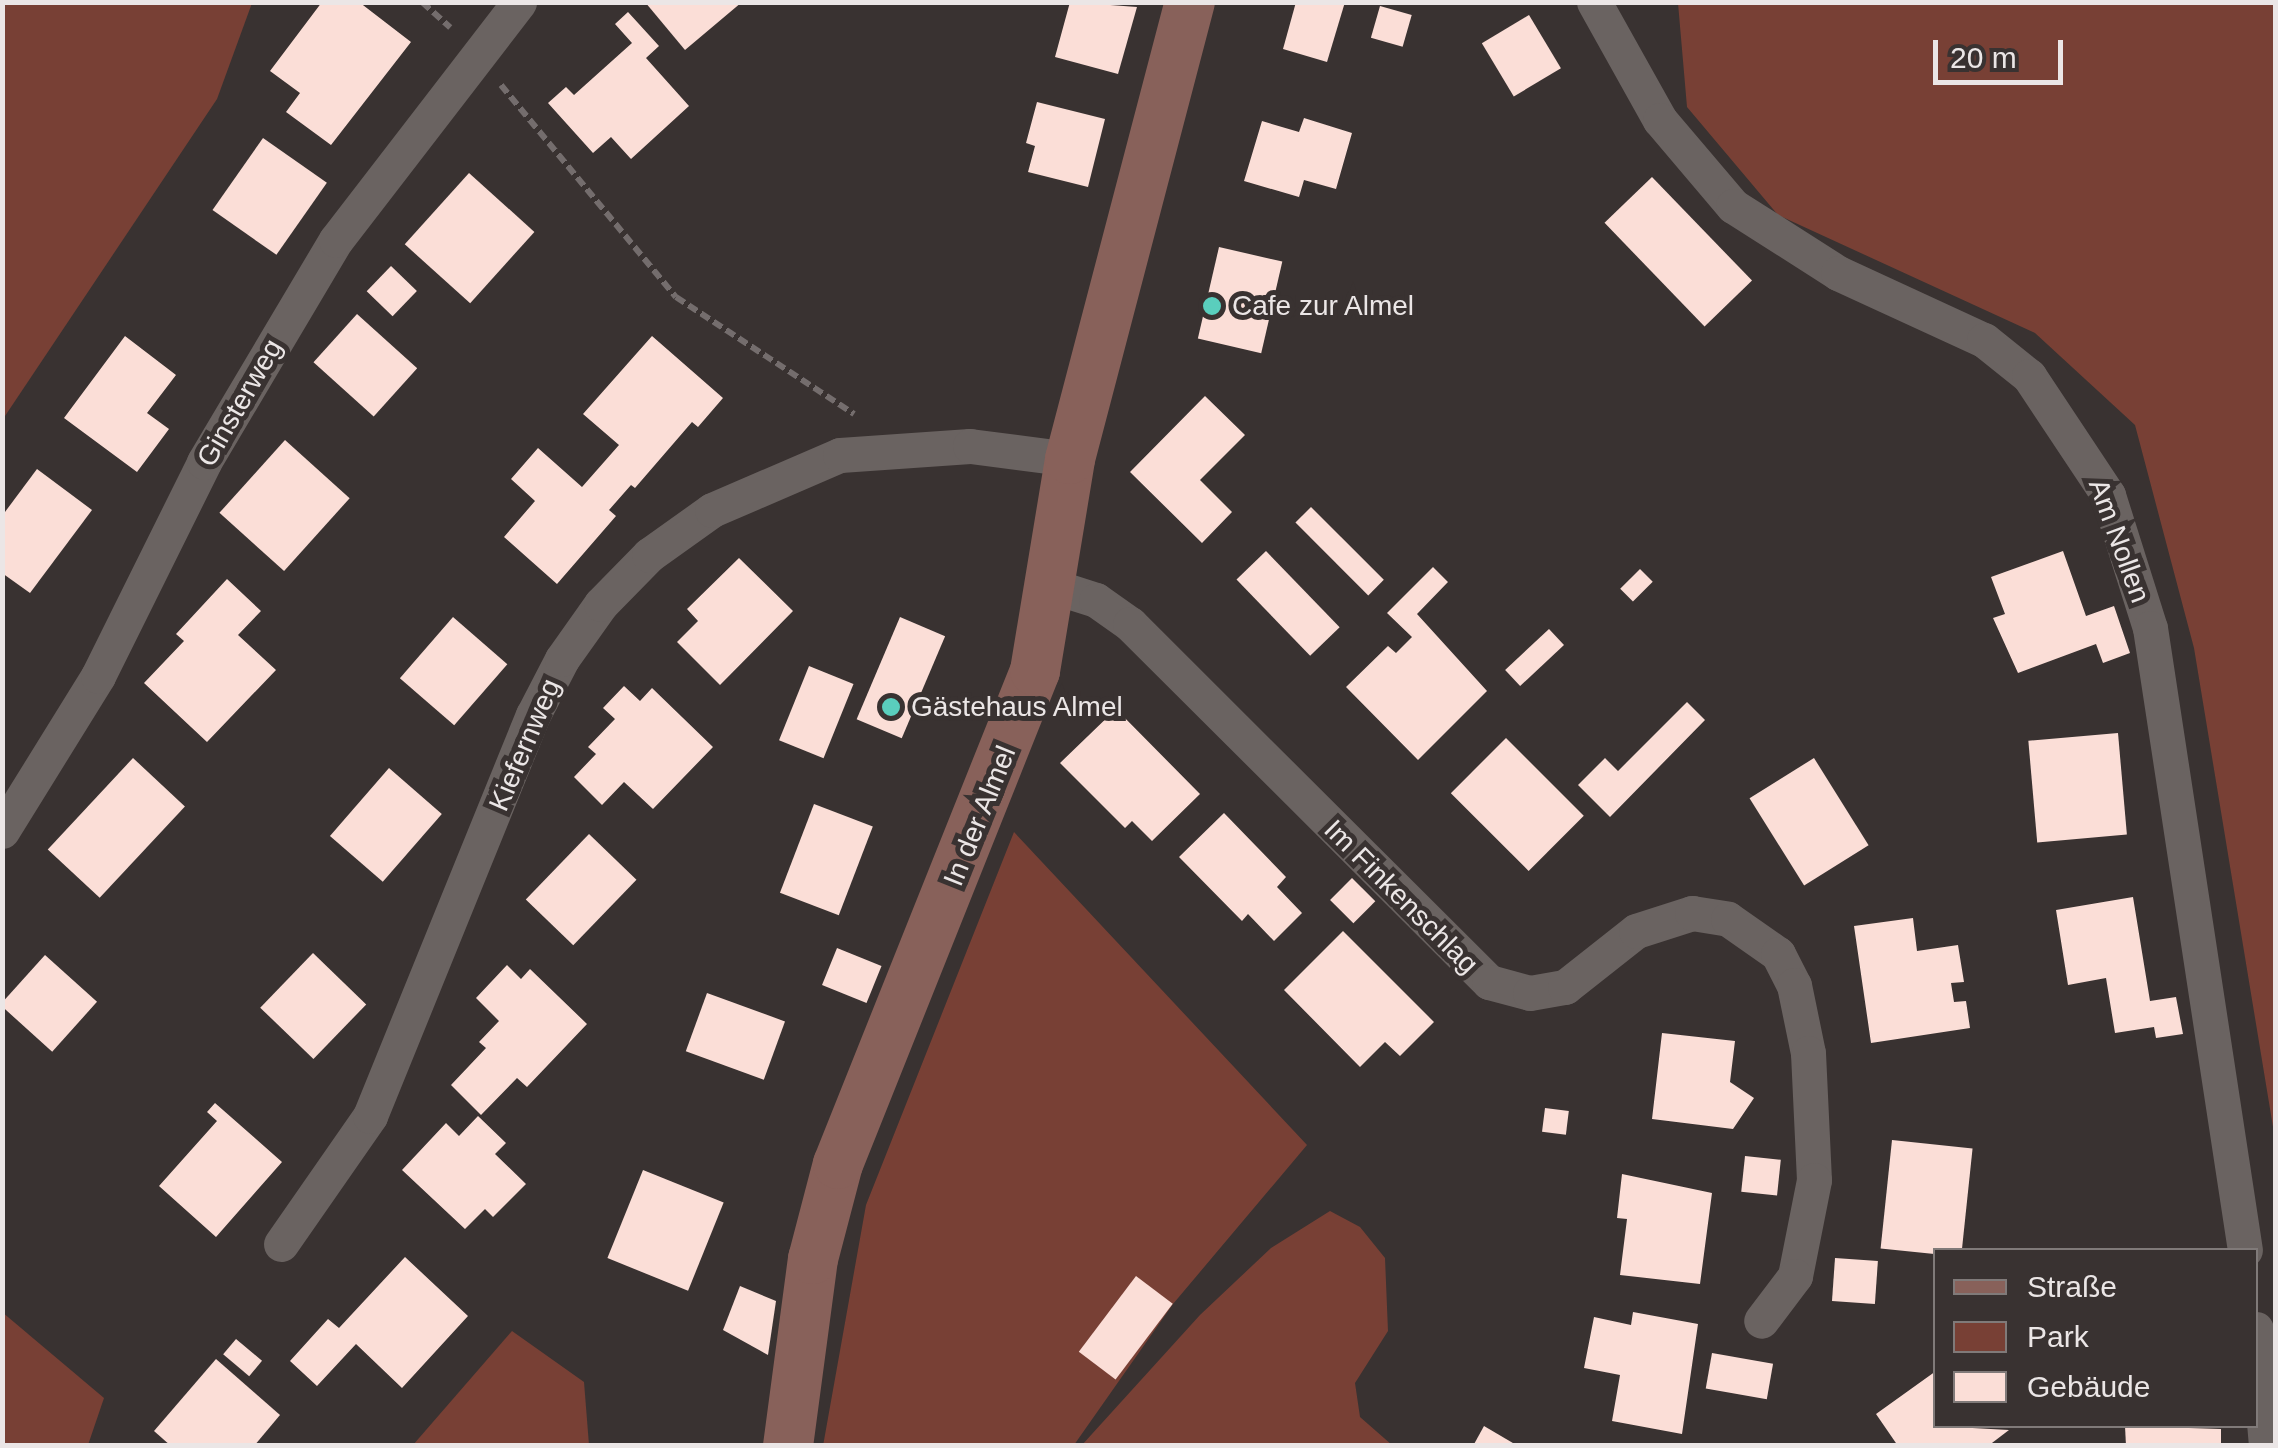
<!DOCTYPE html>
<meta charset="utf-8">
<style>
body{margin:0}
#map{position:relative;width:2278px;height:1448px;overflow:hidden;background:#393231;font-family:Arial,sans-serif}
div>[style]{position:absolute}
.green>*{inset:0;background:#784035}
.building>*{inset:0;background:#fbded7;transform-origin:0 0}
.path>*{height:6px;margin-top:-3px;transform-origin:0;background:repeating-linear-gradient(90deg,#746d6d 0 10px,transparent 0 15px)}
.street>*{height:35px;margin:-17.5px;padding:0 17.5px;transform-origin:17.5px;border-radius:17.5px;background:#6a6361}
.secondary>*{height:50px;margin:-25px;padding:0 25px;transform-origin:25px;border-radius:25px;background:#88615a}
.dots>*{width:28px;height:28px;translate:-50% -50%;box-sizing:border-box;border:5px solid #393231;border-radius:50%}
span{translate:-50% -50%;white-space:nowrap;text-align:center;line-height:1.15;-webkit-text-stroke:10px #393231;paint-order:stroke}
.poi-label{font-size:28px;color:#ebe6e6}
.left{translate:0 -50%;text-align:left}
.street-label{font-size:28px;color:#ebe6e6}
.frame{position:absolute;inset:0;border:5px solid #ebe6e6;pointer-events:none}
.legend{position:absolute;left:1933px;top:1248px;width:325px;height:180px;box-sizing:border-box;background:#393231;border:2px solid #807a79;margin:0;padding:12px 18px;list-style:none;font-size:30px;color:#ebe6e6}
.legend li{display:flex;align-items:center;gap:20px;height:50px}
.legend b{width:50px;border:2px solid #807a79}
.scale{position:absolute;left:1933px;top:40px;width:130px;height:45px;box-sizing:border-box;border:5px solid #ebe6e6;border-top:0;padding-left:12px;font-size:30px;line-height:35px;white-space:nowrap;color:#ebe6e6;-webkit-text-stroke:8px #393231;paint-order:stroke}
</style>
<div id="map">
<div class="green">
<i style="clip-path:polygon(3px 2px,252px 3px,217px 99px,3px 419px)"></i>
<i style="clip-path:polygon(1678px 3px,2275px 3px,2275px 1139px,2194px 648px,2135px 425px,2035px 333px,1778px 215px,1687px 107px)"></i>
<i style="clip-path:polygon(1014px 832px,1307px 1145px,1173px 1304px,1074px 1445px,823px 1446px,866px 1205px)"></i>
<i style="clip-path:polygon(1330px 1211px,1360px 1227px,1385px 1258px,1388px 1331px,1355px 1383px,1360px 1417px,1392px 1445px,1082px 1445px,1200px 1315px,1271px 1248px)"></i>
<i style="clip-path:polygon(2px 1312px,104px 1398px,88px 1445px,3px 1445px)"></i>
<i style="clip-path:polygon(512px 1331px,584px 1382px,589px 1445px,413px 1445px)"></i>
</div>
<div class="building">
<i style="clip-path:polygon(322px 2px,359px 2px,411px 42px,331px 145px,286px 112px,300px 93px,270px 71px)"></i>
<i style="clip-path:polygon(645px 2px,742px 2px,685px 50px)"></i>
<i style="clip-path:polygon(1070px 2px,1137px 7px,1118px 74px,1055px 57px)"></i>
<i style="clip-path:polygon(1296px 2px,1345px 2px,1327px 62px,1283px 49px)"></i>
<i style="left:1380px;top:6px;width:33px;height:33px;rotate:16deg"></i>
<i style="clip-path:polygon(628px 12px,659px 46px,646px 58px,689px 106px,631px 159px,611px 137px,593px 153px,548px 103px,566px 87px,574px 95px,632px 43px,615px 24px)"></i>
<i style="left:1529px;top:15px;width:62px;height:55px;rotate:59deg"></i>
<i style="clip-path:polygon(1037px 102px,1105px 119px,1088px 187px,1028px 172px,1035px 146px,1026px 143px)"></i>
<i style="clip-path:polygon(1304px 118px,1352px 133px,1336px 189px,1304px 180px,1299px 197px,1244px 181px,1262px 121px,1299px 132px)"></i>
<i style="left:263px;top:138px;width:78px;height:88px;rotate:35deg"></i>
<i style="left:469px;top:173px;width:88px;height:96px;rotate:42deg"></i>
<i style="left:1652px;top:177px;width:144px;height:66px;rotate:46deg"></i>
<i style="left:1219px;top:247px;width:65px;height:94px;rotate:13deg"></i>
<i style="left:391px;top:266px;width:36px;height:35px;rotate:44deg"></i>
<i style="left:357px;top:314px;width:81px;height:65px;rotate:42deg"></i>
<i style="clip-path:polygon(125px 336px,176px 375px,147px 413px,169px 429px,137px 472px,64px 418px)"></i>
<i style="clip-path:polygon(652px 336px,723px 398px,698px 427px,692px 422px,635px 488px,631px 485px,609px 510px,616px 516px,557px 584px,504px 537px,535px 501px,511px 479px,538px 448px,582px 487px,619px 445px,583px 414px)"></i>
<i style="clip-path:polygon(1205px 396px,1245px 435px,1200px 480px,1232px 512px,1202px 543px,1130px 472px)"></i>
<i style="left:285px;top:440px;width:87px;height:98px;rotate:42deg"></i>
<i style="clip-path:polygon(37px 469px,92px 510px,30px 593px,2px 573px,2px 516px)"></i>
<i style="left:1311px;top:507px;width:103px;height:22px;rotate:45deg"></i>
<i style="left:1266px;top:551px;width:106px;height:41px;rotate:46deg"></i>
<i style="clip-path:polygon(2063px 551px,2086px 616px,2114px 606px,2130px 653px,2103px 663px,2096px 644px,2018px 673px,1993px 618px,2005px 614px,1991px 577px)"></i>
<i style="clip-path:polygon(739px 558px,793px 611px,720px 685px,677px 642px,698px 621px,687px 609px)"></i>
<i style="clip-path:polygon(1433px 567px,1448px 582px,1417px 614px,1487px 691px,1418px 760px,1346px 687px,1388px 646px,1396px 653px,1412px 637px,1387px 613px)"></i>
<i style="left:1640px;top:569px;width:18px;height:28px;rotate:45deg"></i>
<i style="clip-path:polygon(227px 579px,261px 611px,238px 635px,276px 670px,207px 742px,144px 683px,184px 641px,176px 634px)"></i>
<i style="left:453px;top:617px;width:72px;height:81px;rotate:41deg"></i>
<i style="left:900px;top:617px;width:49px;height:111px;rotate:23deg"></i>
<i style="left:1549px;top:629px;width:22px;height:60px;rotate:47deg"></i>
<i style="left:809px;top:666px;width:48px;height:80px;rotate:22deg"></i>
<i style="clip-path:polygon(624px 686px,640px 701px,652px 688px,713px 747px,653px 809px,624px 782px,602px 805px,574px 777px,596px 754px,588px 747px,615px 719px,603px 708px)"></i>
<i style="clip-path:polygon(1687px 702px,1705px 720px,1610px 817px,1578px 785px,1605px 758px,1618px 771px)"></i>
<i style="clip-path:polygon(1116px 709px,1200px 794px,1152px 841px,1132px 821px,1125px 828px,1060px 763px)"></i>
<i style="left:2118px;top:733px;width:102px;height:90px;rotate:85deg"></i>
<i style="left:1506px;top:738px;width:110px;height:78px;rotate:45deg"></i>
<i style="left:133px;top:758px;width:71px;height:125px;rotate:43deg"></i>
<i style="left:1814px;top:758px;width:103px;height:76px;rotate:58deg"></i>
<i style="left:389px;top:768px;width:70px;height:90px;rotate:41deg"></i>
<i style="left:814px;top:804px;width:63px;height:95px;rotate:21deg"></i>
<i style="clip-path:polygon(1224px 813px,1286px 877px,1277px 887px,1302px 913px,1274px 941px,1248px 914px,1242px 921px,1179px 857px)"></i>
<i style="left:589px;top:834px;width:66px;height:91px;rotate:44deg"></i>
<i style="left:1352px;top:878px;width:33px;height:31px;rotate:45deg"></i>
<i style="clip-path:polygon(2133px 897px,2150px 1001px,2176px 997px,2183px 1034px,2156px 1038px,2154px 1027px,2115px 1033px,2106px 978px,2068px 985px,2056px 910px)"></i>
<i style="clip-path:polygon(1913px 918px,1917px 951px,1958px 945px,1964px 982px,1951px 983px,1954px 1002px,1966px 1001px,1970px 1028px,1871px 1043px,1854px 926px)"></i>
<i style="clip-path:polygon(1343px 931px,1434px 1022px,1400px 1056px,1385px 1042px,1360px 1067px,1284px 990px)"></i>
<i style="left:837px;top:948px;width:48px;height:40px;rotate:22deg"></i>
<i style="left:313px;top:953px;width:74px;height:76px;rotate:44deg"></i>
<i style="left:45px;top:955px;width:70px;height:67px;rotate:42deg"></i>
<i style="clip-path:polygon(507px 965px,521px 979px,530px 969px,587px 1024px,527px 1087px,517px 1078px,481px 1115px,451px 1085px,486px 1048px,479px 1042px,499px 1021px,476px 998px)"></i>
<i style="left:707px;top:993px;width:83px;height:62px;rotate:20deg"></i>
<i style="clip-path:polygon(1662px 1033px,1735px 1041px,1730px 1082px,1754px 1098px,1733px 1129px,1652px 1119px)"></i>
<i style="clip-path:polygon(215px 1103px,282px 1162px,216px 1237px,159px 1186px,217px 1121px,207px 1112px)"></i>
<i style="left:1545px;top:1108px;width:24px;height:24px;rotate:7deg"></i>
<i style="clip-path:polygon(478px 1116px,506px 1143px,495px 1154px,526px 1184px,493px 1217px,485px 1209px,465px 1229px,402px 1170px,446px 1123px,459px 1136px)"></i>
<i style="left:1892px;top:1140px;width:81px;height:109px;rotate:6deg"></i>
<i style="left:1745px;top:1156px;width:36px;height:36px;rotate:6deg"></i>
<i style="left:643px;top:1170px;width:87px;height:95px;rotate:22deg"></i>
<i style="clip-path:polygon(1622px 1174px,1712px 1193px,1700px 1284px,1620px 1275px,1627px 1219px,1617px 1218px)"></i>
<i style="clip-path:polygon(405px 1257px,468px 1316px,402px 1388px,356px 1344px,317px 1386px,290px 1361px,328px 1319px,339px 1328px)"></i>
<i style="left:1835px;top:1258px;width:43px;height:43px;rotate:4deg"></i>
<i style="left:1136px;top:1276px;width:46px;height:95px;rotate:37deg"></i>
<i style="clip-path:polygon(740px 1286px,776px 1301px,768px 1355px,723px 1330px)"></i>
<i style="clip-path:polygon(1633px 1312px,1698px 1324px,1682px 1434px,1612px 1421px,1620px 1375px,1584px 1368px,1594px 1317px,1631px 1325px)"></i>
<i style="left:236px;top:1339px;width:34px;height:20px;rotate:40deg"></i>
<i style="left:1712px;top:1353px;width:62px;height:36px;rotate:10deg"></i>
<i style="clip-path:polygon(216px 1359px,280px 1415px,254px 1446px,171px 1446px,154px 1431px)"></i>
<i style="clip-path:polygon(1936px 1371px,1936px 1426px,2009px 1430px,1988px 1446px,1898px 1446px,1876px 1414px)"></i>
<i style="clip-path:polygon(1484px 1426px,1518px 1446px,1473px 1446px)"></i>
<i style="clip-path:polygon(2125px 1426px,2221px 1429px,2221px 1446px,2126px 1446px)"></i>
</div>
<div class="path">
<i style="left:422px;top:2px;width:38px;rotate:42deg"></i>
<i style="left:501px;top:85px;width:275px;rotate:50.5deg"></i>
<i style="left:676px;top:297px;width:213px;rotate:33.3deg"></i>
</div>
<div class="street">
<i style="left:1594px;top:2px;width:135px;rotate:60.8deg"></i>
<i style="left:1660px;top:120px;width:113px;rotate:49.7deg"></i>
<i style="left:1733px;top:206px;width:125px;rotate:32.5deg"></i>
<i style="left:1838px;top:273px;width:161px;rotate:24.7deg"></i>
<i style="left:1984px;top:340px;width:58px;rotate:38.7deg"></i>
<i style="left:2029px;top:376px;width:143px;rotate:56.4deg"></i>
<i style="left:2108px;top:495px;width:139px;rotate:72.5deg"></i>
<i style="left:2150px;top:628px;width:629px;rotate:81.32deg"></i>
<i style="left:1049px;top:585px;width:49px;rotate:17.7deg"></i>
<i style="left:1096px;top:600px;width:42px;rotate:35.2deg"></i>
<i style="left:1130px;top:624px;width:507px;rotate:44.92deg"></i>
<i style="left:1489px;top:982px;width:42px;rotate:15deg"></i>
<i style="left:1530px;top:993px;width:36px;rotate:-10deg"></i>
<i style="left:1565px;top:987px;width:90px;rotate:-38.3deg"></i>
<i style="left:1636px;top:931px;width:59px;rotate:-17.8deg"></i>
<i style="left:1692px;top:913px;width:36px;rotate:9deg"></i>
<i style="left:1728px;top:919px;width:61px;rotate:35deg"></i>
<i style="left:1778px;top:954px;width:35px;rotate:63deg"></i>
<i style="left:1794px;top:985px;width:69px;rotate:78.4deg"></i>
<i style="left:1808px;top:1053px;width:127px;rotate:87.3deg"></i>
<i style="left:1814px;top:1180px;width:98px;rotate:101.2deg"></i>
<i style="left:1795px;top:1276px;width:56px;rotate:127.1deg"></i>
<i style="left:2px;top:831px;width:182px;rotate:-58.2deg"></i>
<i style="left:98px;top:676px;width:239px;rotate:-63.6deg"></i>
<i style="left:204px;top:462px;width:258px;rotate:-59.3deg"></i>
<i style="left:336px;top:240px;width:300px;rotate:-52.4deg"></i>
<i style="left:281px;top:1244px;width:156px;rotate:-55.2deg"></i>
<i style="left:370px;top:1116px;width:433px;rotate:-67.9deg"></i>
<i style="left:533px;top:715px;width:63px;rotate:-62.6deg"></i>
<i style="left:562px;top:659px;width:67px;rotate:-54.7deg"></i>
<i style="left:601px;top:604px;width:69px;rotate:-45.6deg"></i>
<i style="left:649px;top:555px;width:77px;rotate:-35.5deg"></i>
<i style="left:712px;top:510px;width:139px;rotate:-23.3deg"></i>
<i style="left:840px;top:455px;width:130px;rotate:-4deg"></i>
<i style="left:970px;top:446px;width:101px;rotate:7.4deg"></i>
<i style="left:2256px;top:1329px;width:117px;rotate:85.1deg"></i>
</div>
<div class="secondary">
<i style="left:788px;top:1446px;width:189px;rotate:-82.4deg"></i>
<i style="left:813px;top:1259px;width:98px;rotate:-75.3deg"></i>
<i style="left:838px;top:1164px;width:531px;rotate:-68.22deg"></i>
<i style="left:1035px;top:671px;width:215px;rotate:-80.6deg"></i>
<i style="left:1070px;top:459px;width:472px;rotate:-75.3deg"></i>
</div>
<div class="dots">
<i style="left:1212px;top:306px;background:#5acebd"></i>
<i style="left:891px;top:707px;background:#5acebd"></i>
</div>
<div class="poi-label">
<span class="left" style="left:1232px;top:306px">Cafe zur Almel</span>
<span class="left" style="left:911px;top:707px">Gästehaus Almel</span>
</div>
<div class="street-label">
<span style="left:240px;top:403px;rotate:-60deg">Ginsterweg</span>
<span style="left:2119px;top:541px;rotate:70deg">Am Nollen</span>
<span style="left:525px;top:745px;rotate:-67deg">Kiefernweg</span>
<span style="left:980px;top:816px;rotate:-68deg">In der Almel</span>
<span style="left:1401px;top:897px;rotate:45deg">Im Finkenschlag</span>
</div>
<div class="frame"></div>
<ul class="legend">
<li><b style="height:12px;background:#88615a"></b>Straße</li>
<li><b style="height:28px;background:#784035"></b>Park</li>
<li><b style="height:28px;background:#fbded7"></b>Gebäude</li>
</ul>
<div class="scale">20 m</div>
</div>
